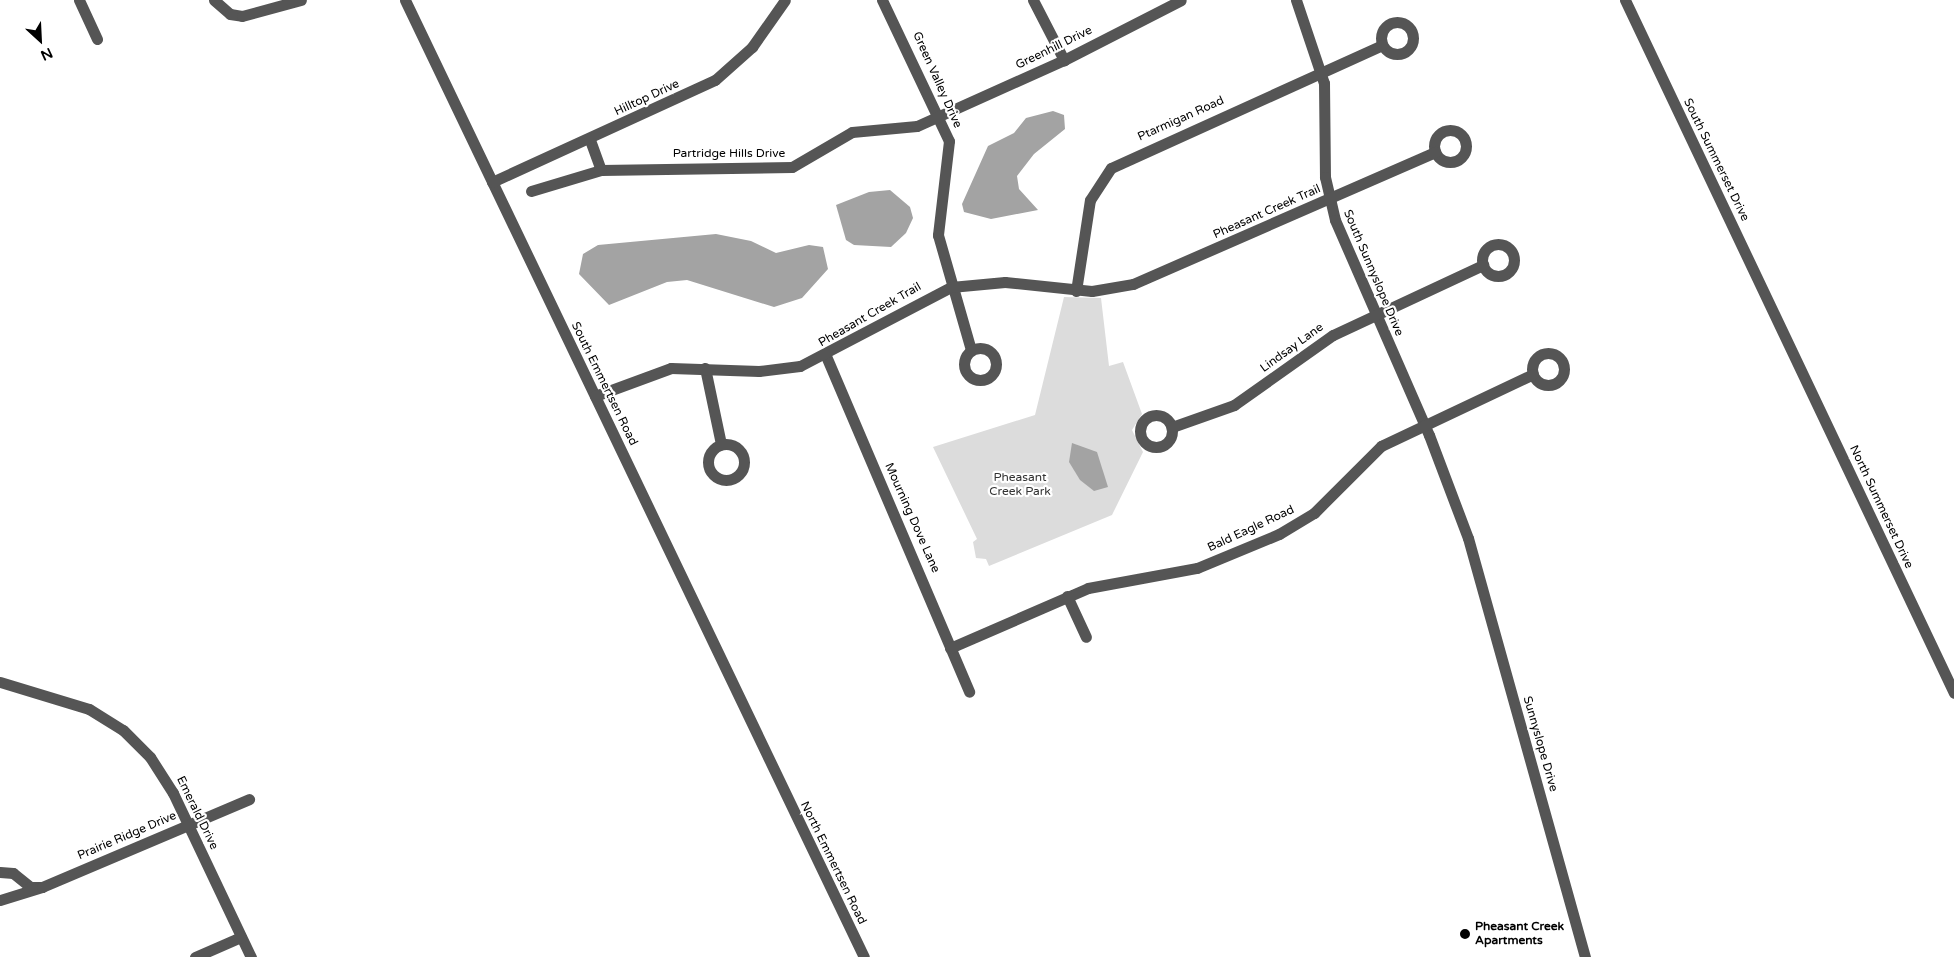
<!DOCTYPE html>
<style>
body{margin:0}
#map{position:relative;width:1954px;height:957px;overflow:hidden;background:#fff;font-family:"Varela Round",sans-serif}
div>[style]{position:absolute}
.green>*{inset:0;background:#dcdcdc}
.water>*{inset:0;background:#a3a3a3}
.minor>*{height:11px;margin:-5.5px;padding:0 5.5px;transform-origin:5.5px;border-radius:5.5px;background:#555}
.minor>.ring{margin:-5.5px;padding:0;box-sizing:content-box;background:none;border:11px solid #555;border-radius:50%}
.dots>*{width:14px;height:14px;translate:-50% -50%;box-sizing:border-box;border:2px solid #fff;border-radius:50%}
span{translate:-50% -50%;white-space:nowrap;text-align:center;line-height:1.15;-webkit-text-stroke:4.5px #fff;paint-order:stroke}
.street-label{font-size:12px;color:#000}
.park-label{font-size:12px;color:#333}
.poi-label{font-size:12px;color:#000;font-weight:700}
.left{translate:0 -50%;text-align:left}
.north{position:absolute;left:15px;top:15px;width:50px;height:50px;-webkit-text-stroke:4px #fff;paint-order:stroke;rotate:155deg;font-size:14px;font-weight:700;line-height:20px;text-align:center;color:#000}
.north::after{content:'';display:block;margin:auto;width:18px;height:22px;background:#000;clip-path:polygon(50% 0,100% 100%,50% 72%,0 100%)}
</style>
<div id="map">
<div class="green">
<i style="clip-path:polygon(1064px 297px,1101px 298px,1109px 366px,1123px 362px,1142px 414px,1132px 430px,1143px 452px,1112px 515px,989px 566px,986px 559px,976px 558px,973px 542px,977px 539px,933px 447px,1035px 415px)"></i>
</div>
<div class="water">
<i style="clip-path:polygon(1053px 111px,1064px 115px,1065px 129px,1034px 154px,1017px 176px,1019px 189px,1038px 210px,991px 219px,964px 212px,962px 204px,988px 146px,1014px 133px,1026px 118px)"></i>
<i style="clip-path:polygon(890px 190px,910px 207px,913px 218px,906px 233px,891px 247px,854px 245px,846px 240px,836px 205px,869px 192px)"></i>
<i style="clip-path:polygon(716px 234px,751px 241px,776px 253px,809px 245px,823px 247px,828px 269px,802px 298px,774px 307px,687px 280px,667px 282px,609px 305px,579px 274px,583px 254px,598px 245px)"></i>
<i style="clip-path:polygon(1072px 443px,1097px 452px,1108px 487px,1094px 491px,1080px 480px,1069px 462px)"></i>
</div>
<div class="minor">
<i style="left:79px;top:0;width:43px;rotate:65.2deg"></i>
<i style="left:214px;top:0;width:21px;rotate:41deg"></i>
<i style="left:230px;top:14px;width:12px;rotate:9deg"></i>
<i style="left:242px;top:16px;width:61px;rotate:-15.2deg"></i>
<i style="left:405px;top:0;width:1061px;rotate:64.38deg"></i>
<i style="left:882px;top:0;width:156px;rotate:64.6deg"></i>
<i style="left:949px;top:141px;width:95px;rotate:96.7deg"></i>
<i style="left:938px;top:235px;width:120px;rotate:74deg"></i>
<i style="left:1033px;top:0;width:68px;rotate:62.7deg"></i>
<i style="left:1296px;top:0;width:88px;rotate:71.4deg"></i>
<i style="left:1324px;top:83px;width:94px;rotate:89.4deg"></i>
<i style="left:1325px;top:177px;width:44px;rotate:76.9deg"></i>
<i style="left:1335px;top:220px;width:235px;rotate:66.4deg"></i>
<i style="left:1429px;top:435px;width:110px;rotate:69.3deg"></i>
<i style="left:1468px;top:538px;width:435px;rotate:74.4deg"></i>
<i style="left:1625px;top:0;width:767px;rotate:64.6deg"></i>
<i class="ring" style="left:1381px;top:22px;width:21px;height:21px"></i>
<i class="ring" style="left:1434px;top:130px;width:21px;height:21px"></i>
<i style="left:590px;top:140px;width:32px;rotate:70deg"></i>
<i style="left:601px;top:170px;width:191px;rotate:-0.9deg"></i>
<i style="left:792px;top:167px;width:69px;rotate:-30.3deg"></i>
<i style="left:852px;top:132px;width:65px;rotate:-5.3deg"></i>
<i style="left:917px;top:126px;width:161px;rotate:-24.2deg"></i>
<i style="left:1064px;top:60px;width:131px;rotate:-27.1deg"></i>
<i style="left:492px;top:182px;width:245px;rotate:-24.6deg"></i>
<i style="left:715px;top:80px;width:50px;rotate:-41.7deg"></i>
<i style="left:752px;top:47px;width:57px;rotate:-54.9deg"></i>
<i style="left:531px;top:191px;width:73px;rotate:-16.7deg"></i>
<i class="ring" style="left:1482px;top:244px;width:21px;height:21px"></i>
<i style="left:1076px;top:291px;width:92px;rotate:-81.3deg"></i>
<i style="left:1090px;top:200px;width:38px;rotate:-57deg"></i>
<i style="left:1111px;top:168px;width:298px;rotate:-24.4deg"></i>
<i class="ring" style="left:964px;top:348px;width:21px;height:21px"></i>
<i class="ring" style="left:1532px;top:353px;width:21px;height:21px"></i>
<i style="left:826px;top:356px;width:365px;rotate:66.9deg"></i>
<i style="left:705px;top:368px;width:78px;rotate:78.1deg"></i>
<i style="left:595px;top:396px;width:81px;rotate:-20.2deg"></i>
<i style="left:671px;top:368px;width:88px;rotate:2deg"></i>
<i style="left:759px;top:371px;width:41px;rotate:-7deg"></i>
<i style="left:800px;top:366px;width:170px;rotate:-27.6deg"></i>
<i style="left:951px;top:287px;width:54px;rotate:-5.3deg"></i>
<i style="left:1005px;top:282px;width:87px;rotate:5.9deg"></i>
<i style="left:1092px;top:291px;width:42px;rotate:-9.7deg"></i>
<i style="left:1133px;top:284px;width:330px;rotate:-23.6deg"></i>
<i class="ring" style="left:1140px;top:415px;width:21px;height:21px"></i>
<i style="left:1172px;top:427px;width:66px;rotate:-19.5deg"></i>
<i style="left:1234px;top:405px;width:121px;rotate:-35.3deg"></i>
<i style="left:1333px;top:335px;width:166px;rotate:-25deg"></i>
<i class="ring" style="left:708px;top:444px;width:25px;height:25px"></i>
<i style="left:1067px;top:596px;width:45px;rotate:65.1deg"></i>
<i style="left:950px;top:648px;width:150px;rotate:-23.5deg"></i>
<i style="left:1088px;top:588px;width:111px;rotate:-10.4deg"></i>
<i style="left:1197px;top:568px;width:89px;rotate:-22.5deg"></i>
<i style="left:1279px;top:534px;width:41px;rotate:-31deg"></i>
<i style="left:1314px;top:513px;width:95px;rotate:-45deg"></i>
<i style="left:1381px;top:446px;width:168px;rotate:-25.3deg"></i>
<i style="left:0;top:682px;width:93px;rotate:16.9deg"></i>
<i style="left:89px;top:709px;width:40px;rotate:32deg"></i>
<i style="left:123px;top:730px;width:38px;rotate:45deg"></i>
<i style="left:150px;top:757px;width:43px;rotate:57.4deg"></i>
<i style="left:173px;top:793px;width:182px;rotate:64.6deg"></i>
<i style="left:0;top:872px;width:13px;rotate:4deg"></i>
<i style="left:13px;top:873px;width:22px;rotate:39deg"></i>
<i style="left:30px;top:887px;width:12px"></i>
<i style="left:42px;top:887px;width:44px;rotate:162.8deg"></i>
<i style="left:42px;top:887px;width:225px;rotate:-23deg"></i>
<i style="left:195px;top:957px;width:50px;rotate:-23.5deg"></i>
</div>
<div class="dots">
<i style="left:1465px;top:934px;background:#000"></i>
</div>
<div class="street-label">
<span style="left:1054px;top:48px;rotate:-26deg">Greenhill Drive</span>
<span style="left:937px;top:80px;rotate:66deg">Green Valley Drive</span>
<span style="left:647px;top:98px;rotate:-25deg">Hilltop Drive</span>
<span style="left:1181px;top:119px;rotate:-24deg">Ptarmigan Road</span>
<span style="left:729px;top:154px">Partridge Hills Drive</span>
<span style="left:1716px;top:160px;rotate:64deg">South Summerset Drive</span>
<span style="left:1267px;top:212px;rotate:-24deg">Pheasant Creek Trail</span>
<span style="left:1373px;top:273px;rotate:67deg">South Sunnyslope Drive</span>
<span style="left:870px;top:315px;rotate:-30deg">Pheasant Creek Trail</span>
<span style="left:1292px;top:348px;rotate:-36deg">Lindsay Lane</span>
<span style="left:604px;top:384px;rotate:64deg">South Emmertsen Road</span>
<span style="left:1881px;top:507px;rotate:65deg">North Summerset Drive</span>
<span style="left:912px;top:518px;rotate:66deg">Mourning Dove Lane</span>
<span style="left:1251px;top:529px;rotate:-25deg">Bald Eagle Road</span>
<span style="left:1540px;top:744px;rotate:74deg">Sunnyslope Drive</span>
<span style="left:197px;top:813px;rotate:64deg">Emerald Drive</span>
<span style="left:127px;top:836px;rotate:-23deg">Prairie Ridge Drive</span>
<span style="left:833px;top:863px;rotate:64deg">North Emmertsen Road</span>
</div>
<div class="park-label">
<span style="left:1020px;top:485px">Pheasant<br>Creek Park</span>
</div>
<div class="poi-label">
<span class="left" style="left:1475px;top:934px">Pheasant Creek<br>Apartments</span>
</div>
<div class="north">N</div>
</div>
